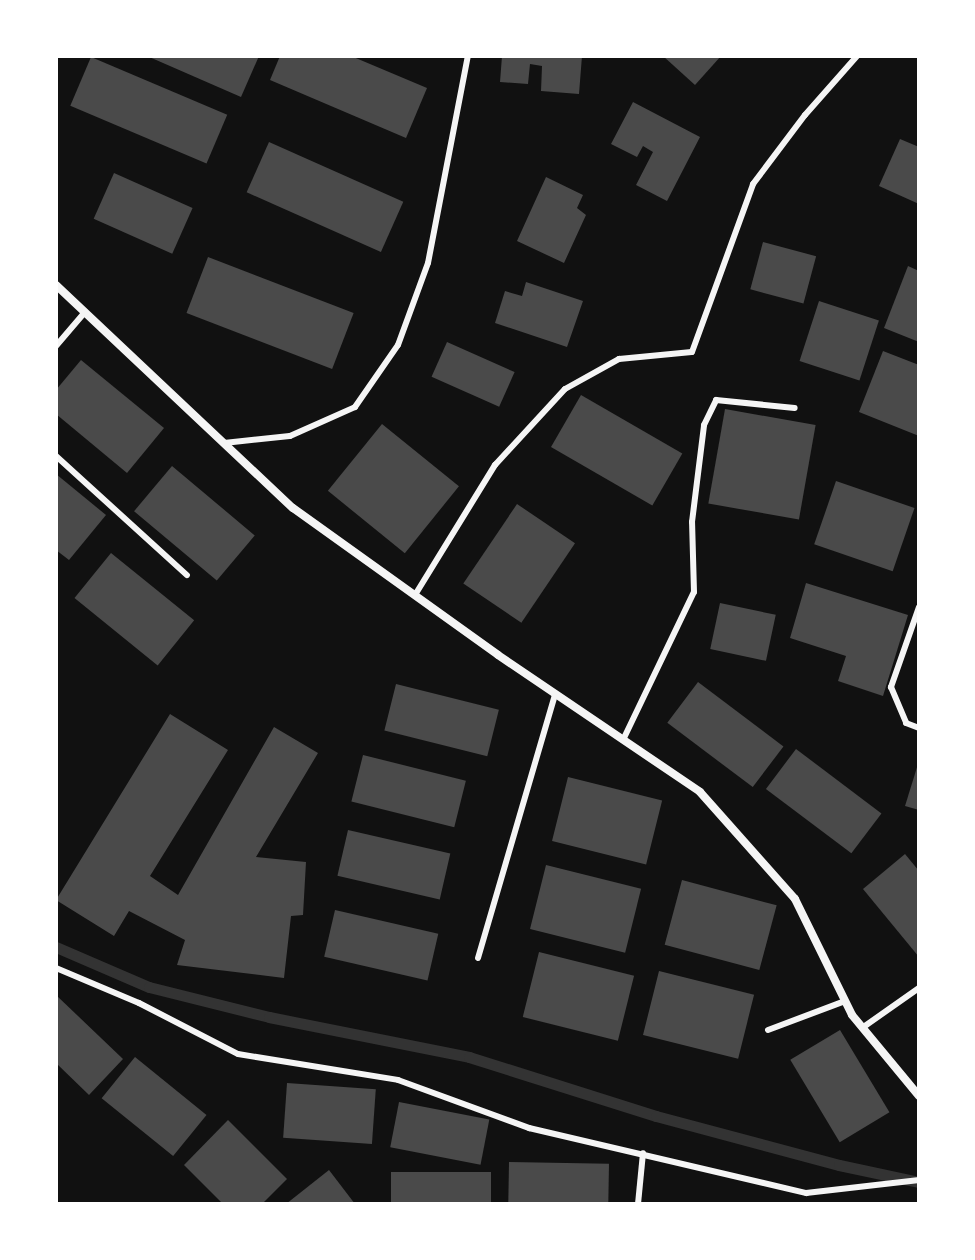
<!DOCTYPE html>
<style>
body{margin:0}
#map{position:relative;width:975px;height:1260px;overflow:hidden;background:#111;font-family:"Exo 2",sans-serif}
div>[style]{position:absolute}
.stream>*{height:11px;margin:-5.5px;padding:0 5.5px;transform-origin:5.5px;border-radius:5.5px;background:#333}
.building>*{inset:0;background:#4a4a4a;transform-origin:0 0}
.service>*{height:6px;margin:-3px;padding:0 3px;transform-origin:3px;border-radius:3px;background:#f5f5f5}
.minor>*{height:8px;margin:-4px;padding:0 4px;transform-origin:4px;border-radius:4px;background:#f5f5f5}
span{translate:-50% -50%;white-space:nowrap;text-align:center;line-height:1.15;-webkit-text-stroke:8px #fff;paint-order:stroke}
.frame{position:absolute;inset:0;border:58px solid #fff;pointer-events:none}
</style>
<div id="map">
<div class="stream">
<i style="left:56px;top:947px;width:101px;rotate:23.3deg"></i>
<i style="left:149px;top:987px;width:124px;rotate:14deg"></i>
<i style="left:269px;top:1017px;width:204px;rotate:11.3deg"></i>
<i style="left:469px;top:1057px;width:196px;rotate:17.5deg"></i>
<i style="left:656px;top:1116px;width:189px;rotate:15deg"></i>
<i style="left:839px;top:1165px;width:81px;rotate:12.1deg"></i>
</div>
<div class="building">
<i style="clip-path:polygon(147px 56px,259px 56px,241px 97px)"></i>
<i style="clip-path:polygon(280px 56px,351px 56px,427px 88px,406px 138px,270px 80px)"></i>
<i style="clip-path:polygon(502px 56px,582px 56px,579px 94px,541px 91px,542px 66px,530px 64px,528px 84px,500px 82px)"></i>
<i style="clip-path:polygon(663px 56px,721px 56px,695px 85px)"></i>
<i style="left:91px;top:57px;width:148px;height:53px;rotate:23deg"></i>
<i style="clip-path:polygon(633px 102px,700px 137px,667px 201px,636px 185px,653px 152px,643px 146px,637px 157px,611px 144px)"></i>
<i style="clip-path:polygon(900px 139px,919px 147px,919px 204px,879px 186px)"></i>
<i style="left:269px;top:142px;width:147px;height:55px;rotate:24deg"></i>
<i style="left:114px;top:173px;width:86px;height:50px;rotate:24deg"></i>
<i style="clip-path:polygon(546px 177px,583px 195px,577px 208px,586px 215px,564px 263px,517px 241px)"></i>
<i style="left:763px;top:242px;width:55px;height:49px;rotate:15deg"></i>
<i style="left:208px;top:257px;width:156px;height:60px;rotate:21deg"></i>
<i style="clip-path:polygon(908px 266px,919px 271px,919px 342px,884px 328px)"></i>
<i style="clip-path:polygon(526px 282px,583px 301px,567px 347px,495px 323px,505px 291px,522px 296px)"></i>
<i style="left:819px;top:301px;width:63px;height:63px;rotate:18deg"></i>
<i style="left:447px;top:342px;width:74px;height:38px;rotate:24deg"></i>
<i style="clip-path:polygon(883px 351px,919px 365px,919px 436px,859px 412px)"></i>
<i style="clip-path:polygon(81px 360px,164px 428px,127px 473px,56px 414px,56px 390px)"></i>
<i style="left:581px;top:395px;width:117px;height:60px;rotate:30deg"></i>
<i style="left:725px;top:409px;width:92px;height:96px;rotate:10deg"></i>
<i style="left:382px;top:424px;width:99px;height:86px;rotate:39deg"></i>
<i style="left:172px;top:466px;width:108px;height:59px;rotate:40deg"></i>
<i style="clip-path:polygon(56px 474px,106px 515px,69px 560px,56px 550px)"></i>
<i style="left:836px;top:481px;width:83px;height:67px;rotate:19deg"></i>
<i style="left:517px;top:504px;width:70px;height:96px;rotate:34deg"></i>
<i style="left:111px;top:553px;width:107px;height:58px;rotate:39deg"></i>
<i style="clip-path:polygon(806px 583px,908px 615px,883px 696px,838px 681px,846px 656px,790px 638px)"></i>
<i style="left:720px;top:603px;width:57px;height:47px;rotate:12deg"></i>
<i style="left:698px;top:682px;width:107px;height:51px;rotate:37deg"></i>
<i style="left:396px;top:684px;width:106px;height:48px;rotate:14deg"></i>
<i style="clip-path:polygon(170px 714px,228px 750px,150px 876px,178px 895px,274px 727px,318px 753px,256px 857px,306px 862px,303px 915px,291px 916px,284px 978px,177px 965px,185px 940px,129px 911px,114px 936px,56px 900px)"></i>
<i style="left:796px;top:749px;width:107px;height:50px;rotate:37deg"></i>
<i style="left:363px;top:755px;width:106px;height:48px;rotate:14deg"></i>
<i style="clip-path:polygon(918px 764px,919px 765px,919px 810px,905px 806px)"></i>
<i style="left:568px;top:777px;width:97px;height:66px;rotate:14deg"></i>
<i style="left:348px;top:830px;width:105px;height:47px;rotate:13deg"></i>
<i style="clip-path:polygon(905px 854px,919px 871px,919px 957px,863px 889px)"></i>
<i style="left:546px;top:865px;width:98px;height:66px;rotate:14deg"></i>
<i style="left:682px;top:880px;width:98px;height:67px;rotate:15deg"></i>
<i style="left:335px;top:910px;width:106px;height:48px;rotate:13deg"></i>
<i style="left:539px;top:952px;width:98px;height:67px;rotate:14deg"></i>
<i style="left:659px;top:971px;width:98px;height:66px;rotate:14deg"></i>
<i style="clip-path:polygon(56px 995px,123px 1059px,89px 1095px,56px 1063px)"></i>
<i style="left:840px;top:1030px;width:96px;height:58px;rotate:59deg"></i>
<i style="left:135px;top:1057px;width:92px;height:53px;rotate:39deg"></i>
<i style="left:287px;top:1083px;width:89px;height:55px;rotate:4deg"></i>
<i style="left:399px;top:1102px;width:92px;height:46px;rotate:11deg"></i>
<i style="clip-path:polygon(228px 1120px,287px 1179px,262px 1204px,223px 1204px,184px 1165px)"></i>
<i style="left:509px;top:1162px;width:100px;height:42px;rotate:1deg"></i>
<i style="clip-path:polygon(329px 1170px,355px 1204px,286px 1204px)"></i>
<i style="left:391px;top:1172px;width:100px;height:32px"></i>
</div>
<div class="service">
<i style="left:56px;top:346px;width:45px;rotate:-49.5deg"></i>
<i style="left:224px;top:443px;width:66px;rotate:-6.1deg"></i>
<i style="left:290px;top:436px;width:71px;rotate:-24deg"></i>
<i style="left:355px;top:407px;width:75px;rotate:-55.3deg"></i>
<i style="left:398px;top:345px;width:87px;rotate:-69.9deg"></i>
<i style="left:428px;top:263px;width:211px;rotate:-79.1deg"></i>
<i style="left:56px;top:456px;width:177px;rotate:42.3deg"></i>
<i style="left:415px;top:595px;width:153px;rotate:-58.4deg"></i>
<i style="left:495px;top:465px;width:103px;rotate:-47.4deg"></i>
<i style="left:565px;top:389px;width:62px;rotate:-29.1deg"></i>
<i style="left:619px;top:359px;width:73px;rotate:-5.5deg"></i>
<i style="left:692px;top:352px;width:179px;rotate:-70deg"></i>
<i style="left:753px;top:184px;width:86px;rotate:-53deg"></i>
<i style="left:805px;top:115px;width:79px;rotate:-48.6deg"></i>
<i style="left:919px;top:607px;width:85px;rotate:109.3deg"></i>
<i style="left:891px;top:687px;width:39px;rotate:67deg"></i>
<i style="left:906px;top:723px;width:14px;rotate:21deg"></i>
<i style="left:623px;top:740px;width:164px;rotate:-64.4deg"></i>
<i style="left:694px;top:592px;width:70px;rotate:-91.6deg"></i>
<i style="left:692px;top:522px;width:98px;rotate:-82.9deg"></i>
<i style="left:704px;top:425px;width:28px;rotate:-64deg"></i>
<i style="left:716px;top:400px;width:79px;rotate:5.8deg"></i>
<i style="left:478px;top:958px;width:275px;rotate:-73.7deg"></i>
<i style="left:56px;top:968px;width:90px;rotate:22.9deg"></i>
<i style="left:139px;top:1003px;width:111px;rotate:27.3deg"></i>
<i style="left:238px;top:1054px;width:162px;rotate:9.2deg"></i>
<i style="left:398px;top:1080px;width:140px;rotate:20.1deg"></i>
<i style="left:529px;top:1128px;width:285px;rotate:13.2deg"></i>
<i style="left:806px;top:1193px;width:114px;rotate:-6.6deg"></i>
<i style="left:862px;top:1028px;width:70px;rotate:-35.1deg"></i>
<i style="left:768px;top:1030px;width:82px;rotate:-20.6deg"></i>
<i style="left:638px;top:1204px;width:51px;rotate:-84.4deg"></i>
</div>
<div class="minor">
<i style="left:56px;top:285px;width:325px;rotate:43.3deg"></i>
<i style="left:293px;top:508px;width:252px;rotate:35.6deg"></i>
<i style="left:498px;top:655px;width:244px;rotate:34.1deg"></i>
<i style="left:700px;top:792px;width:143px;rotate:48.4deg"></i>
<i style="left:795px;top:899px;width:129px;rotate:63.8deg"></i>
<i style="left:852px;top:1015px;width:105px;rotate:50.4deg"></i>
</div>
<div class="frame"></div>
</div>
